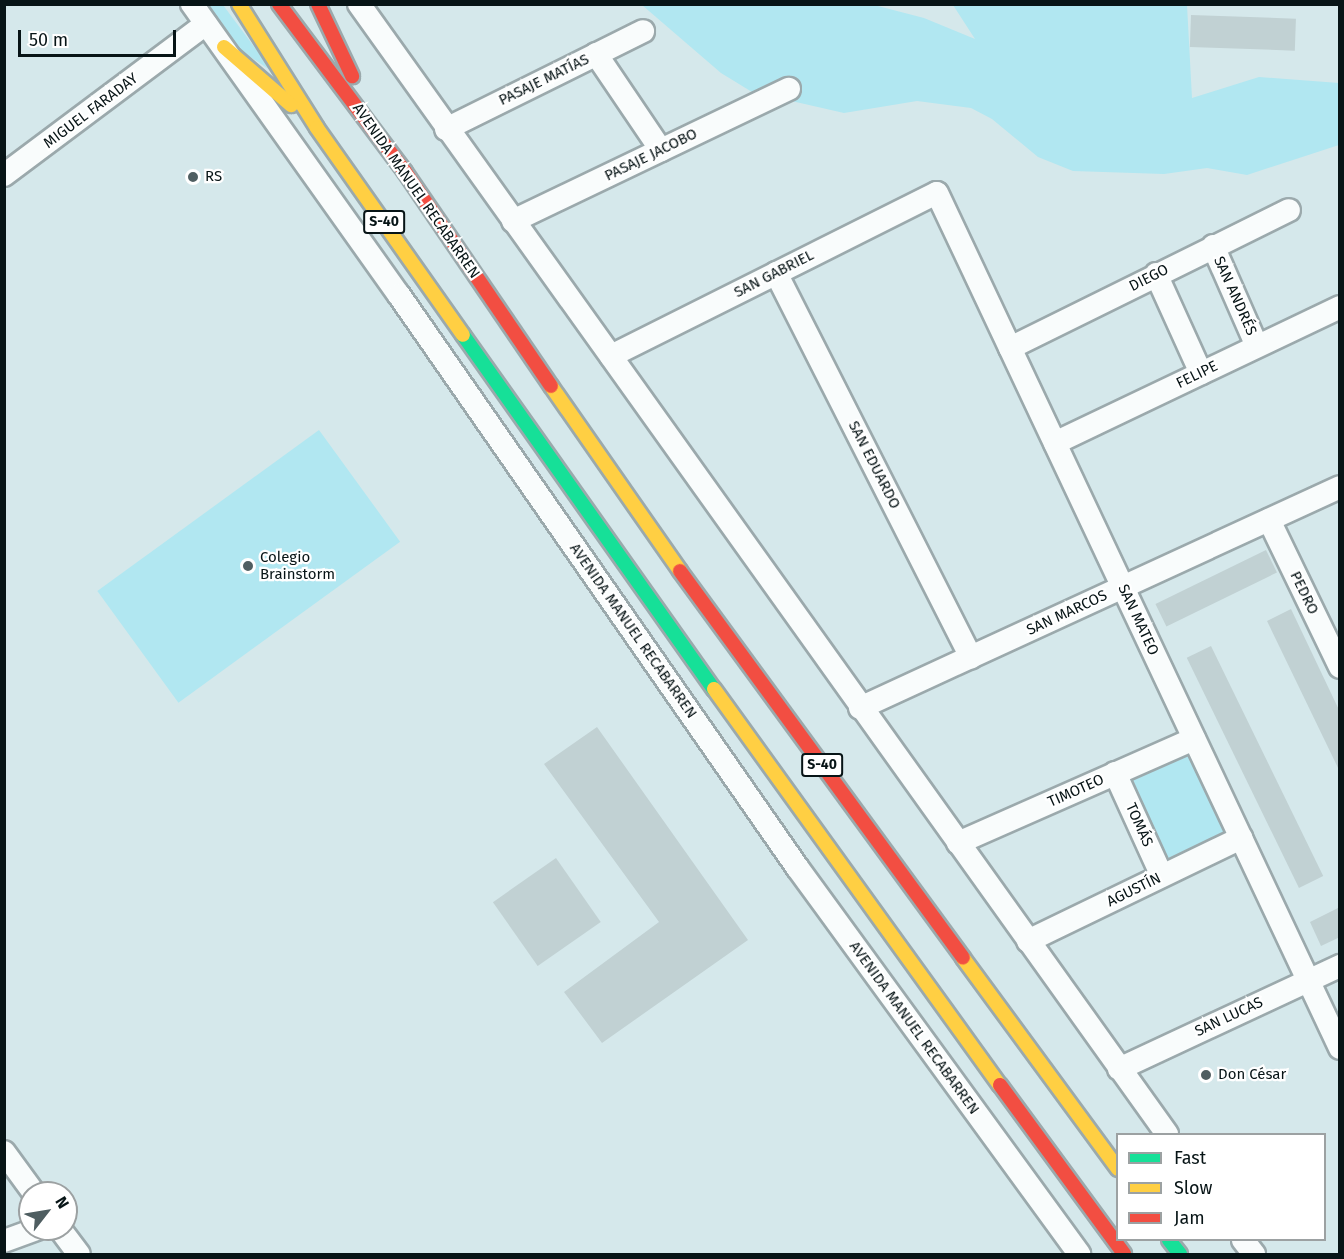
<!DOCTYPE html>
<meta charset="utf-8">
<style>
body{margin:0}
#map{position:relative;width:1344px;height:1259px;overflow:hidden;background:#d5e8eb;font-family:"Fira Sans",sans-serif}
div>[style]{position:absolute}
.green>*{inset:0;background:#b1e7f1;transform-origin:0 0}
.building>*{inset:0;background:#c1d1d3;transform-origin:0 0}
.roads{filter:drop-shadow(2px 0 #9ba9ac) drop-shadow(-2px 0 #9ba9ac) drop-shadow(0 2px #9ba9ac) drop-shadow(0 -2px #9ba9ac)}
.street>*{height:22px;margin:-11px;padding:0 11px;transform-origin:11px;border-radius:11px;background:#f9fcfc}
.fast>*{height:14px;margin:-7px;padding:0 7px;transform-origin:7px;border-radius:7px;background:#16e098}
.slow>*{height:14px;margin:-7px;padding:0 7px;transform-origin:7px;border-radius:7px;background:#ffcf43}
.jam>*{height:14px;margin:-7px;padding:0 7px;transform-origin:7px;border-radius:7px;background:#f24e42}
.dots>*{width:16px;height:16px;translate:-50% -50%;box-sizing:border-box;border:3px solid #fff;border-radius:50%}
span{translate:-50% -50%;white-space:nowrap;text-align:center;line-height:1.15;-webkit-text-stroke:4.5px #fff;paint-order:stroke}
.shield-label span{padding:2px 4px;background:#fff;border:2px solid;border-radius:4px;-webkit-text-stroke-width:0}
.shield-label{font-size:14px;color:#071416;font-weight:700}
.street-label{font-size:15px;color:#071416}
.poi-label{font-size:15px;color:#071416}
.left{translate:0 -50%;text-align:left}
.frame{position:absolute;inset:0;border:6px solid #071416;pointer-events:none}
.legend{position:absolute;left:1116px;top:1133px;width:210px;height:108px;box-sizing:border-box;background:#fff;border:2px solid #9ca1a2;margin:0;padding:8px 10px;list-style:none;font-size:18px;color:#071416}
.legend li{display:flex;align-items:center;gap:12px;height:30px}
.legend b{width:30px;border:2px solid #9ca1a2}
.north{position:absolute;left:18px;top:1181px;width:60px;height:60px;box-sizing:border-box;background:#fff;border:2px solid #9ca1a2;border-radius:50%;rotate:59deg;font-size:16px;font-weight:700;line-height:24px;text-align:center;color:#071416}
.north::after{content:'';display:block;margin:auto;width:21px;height:27px;background:#4f5e61;clip-path:polygon(50% 0,100% 100%,50% 72%,0 100%)}
.scale{position:absolute;left:18px;top:30px;width:158px;height:27px;box-sizing:border-box;border:3px solid #071416;border-top:0;padding-left:8px;font-size:18px;line-height:21px;white-space:nowrap;color:#071416;-webkit-text-stroke:4px #fff;paint-order:stroke}
</style>
<div id="map">
<div class="green">
<i style="clip-path:polygon(205px 5px,223px 5px,273px 72px,243px 52px)"></i>
<i style="clip-path:polygon(642px 5px,874px 5px,924px 18px,975px 39px,953px 5px,1187px 5px,1192px 98px,1259px 77px,1339px 83px,1339px 145px,1247px 175px,1207px 168px,1164px 174px,1073px 171px,1038px 157px,992px 119px,971px 108px,917px 101px,844px 113px,752px 92px,721px 73px)"></i>
<i style="left:319px;top:430px;width:138px;height:274px;rotate:54deg"></i>
<i style="left:1191px;top:753px;width:90px;height:64px;rotate:67deg"></i>
</div>
<div class="building">
<i style="left:1191px;top:15px;width:105px;height:32px;rotate:2deg"></i>
<i style="left:1266px;top:550px;width:25px;height:123px;rotate:64deg"></i>
<i style="clip-path:polygon(1291px 609px,1340px 712px,1340px 772px,1267px 621px)"></i>
<i style="left:1211px;top:646px;width:256px;height:27px;rotate:64deg"></i>
<i style="clip-path:polygon(597px 727px,748px 940px,602px 1043px,564px 992px,659px 922px,544px 764px)"></i>
<i style="left:556px;top:858px;width:78px;height:77px;rotate:55deg"></i>
<i style="clip-path:polygon(1340px 907px,1340px 937px,1321px 946px,1310px 922px)"></i>
</div>
<div class="roads">
<div class="street">
<i style="left:192px;top:4px;width:357px;rotate:54.6deg"></i>
<i style="left:399px;top:295px;width:697px;rotate:55.17deg"></i>
<i style="left:797px;top:867px;width:479px;rotate:53.9deg"></i>
<i style="left:359px;top:4px;width:1389px;rotate:54.43deg"></i>
<i style="left:596px;top:54px;width:116px;rotate:55.9deg"></i>
<i style="left:446px;top:129px;width:220px;rotate:-26.4deg"></i>
<i style="left:4px;top:175px;width:252px;rotate:-36.8deg"></i>
<i style="left:513px;top:221px;width:306px;rotate:-25.6deg"></i>
<i style="left:1213px;top:246px;width:109px;rotate:66.3deg"></i>
<i style="left:776px;top:273px;width:431px;rotate:63.1deg"></i>
<i style="left:1156px;top:274px;width:109px;rotate:65.6deg"></i>
<i style="left:1010px;top:348px;width:311px;rotate:-26.3deg"></i>
<i style="left:611px;top:356px;width:364px;rotate:-26.6deg"></i>
<i style="left:937px;top:193px;width:945px;rotate:64.76deg"></i>
<i style="left:1055px;top:443px;width:316px;rotate:-25.5deg"></i>
<i style="left:1269px;top:520px;width:163px;rotate:64.2deg"></i>
<i style="left:860px;top:708px;width:528px;rotate:-24.72deg"></i>
<i style="left:1115px;top:773px;width:113px;rotate:65.5deg"></i>
<i style="left:958px;top:843px;width:258px;rotate:-23.8deg"></i>
<i style="left:1028px;top:941px;width:237px;rotate:-25.8deg"></i>
<i style="left:1119px;top:1069px;width:244px;rotate:-25deg"></i>
<i style="left:4px;top:1152px;width:51px;rotate:53.8deg"></i>
<i style="left:60px;top:1229px;width:31px;rotate:53deg"></i>
<i style="left:1243px;top:1240px;width:18px;rotate:52deg"></i>
<i style="left:4px;top:1241px;width:35px;rotate:-20deg"></i>
</div>
<div class="fast">
<i style="left:463px;top:335px;width:434px;rotate:54.7deg"></i>
<i style="left:1169px;top:1240px;width:18px;rotate:52deg"></i>
</div>
<div class="slow">
<i style="left:239px;top:4px;width:146px;rotate:57.8deg"></i>
<i style="left:317px;top:128px;width:253px;rotate:54.8deg"></i>
<i style="left:224px;top:47px;width:89px;rotate:40.9deg"></i>
<i style="left:551px;top:386px;width:226px;rotate:55.1deg"></i>
<i style="left:714px;top:689px;width:488px;rotate:54.2deg"></i>
<i style="left:963px;top:958px;width:262px;rotate:53.7deg"></i>
</div>
<div class="jam">
<i style="left:279px;top:4px;width:210px;rotate:53.1deg"></i>
<i style="left:405px;top:172px;width:259px;rotate:55.7deg"></i>
<i style="left:318px;top:4px;width:80px;rotate:64.7deg"></i>
<i style="left:680px;top:571px;width:479px;rotate:53.8deg"></i>
<i style="left:1000px;top:1085px;width:210px;rotate:53.7deg"></i>
</div>
</div>
<div class="dots">
<i style="left:193px;top:177px;background:#4f5e61"></i>
<i style="left:248px;top:566px;background:#4f5e61"></i>
<i style="left:1206px;top:1075px;background:#4f5e61"></i>
</div>
<div class="shield-label">
<span style="left:384px;top:222px">S-40</span>
<span style="left:822px;top:765px">S-40</span>
</div>
<div class="street-label">
<span style="left:544px;top:80px;rotate:-26deg">PASAJE MATÍAS</span>
<span style="left:91px;top:111px;rotate:-37deg">MIGUEL FARADAY</span>
<span style="left:651px;top:155px;rotate:-26deg">PASAJE JACOBO</span>
<span style="left:416px;top:191px;rotate:55deg">AVENIDA MANUEL RECABARREN</span>
<span style="left:774px;top:274px;rotate:-27deg">SAN GABRIEL</span>
<span style="left:1149px;top:278px;rotate:-27deg">DIEGO</span>
<span style="left:1235px;top:296px;rotate:66deg">SAN ANDRÉS</span>
<span style="left:1197px;top:375px;rotate:-26deg">FELIPE</span>
<span style="left:874px;top:465px;rotate:63deg">SAN EDUARDO</span>
<span style="left:1304px;top:593px;rotate:64deg">PEDRO</span>
<span style="left:1067px;top:613px;rotate:-25deg">SAN MARCOS</span>
<span style="left:1138px;top:620px;rotate:65deg">SAN MATEO</span>
<span style="left:633px;top:631px;rotate:55deg">AVENIDA MANUEL RECABARREN</span>
<span style="left:1076px;top:791px;rotate:-24deg">TIMOTEO</span>
<span style="left:1139px;top:825px;rotate:66deg">TOMÁS</span>
<span style="left:1134px;top:890px;rotate:-26deg">AGUSTÍN</span>
<span style="left:1229px;top:1017px;rotate:-25deg">SAN LUCAS</span>
<span style="left:914px;top:1028px;rotate:54deg">AVENIDA MANUEL RECABARREN</span>
</div>
<div class="poi-label">
<span class="left" style="left:205px;top:177px">RS</span>
<span class="left" style="left:260px;top:566px">Colegio<br>Brainstorm</span>
<span class="left" style="left:1218px;top:1075px">Don César</span>
</div>
<div class="frame"></div>
<ul class="legend">
<li><b style="height:8px;background:#16e098"></b>Fast</li>
<li><b style="height:8px;background:#ffcf43"></b>Slow</li>
<li><b style="height:8px;background:#f24e42"></b>Jam</li>
</ul>
<div class="north">N</div>
<div class="scale">50 m</div>
</div>
